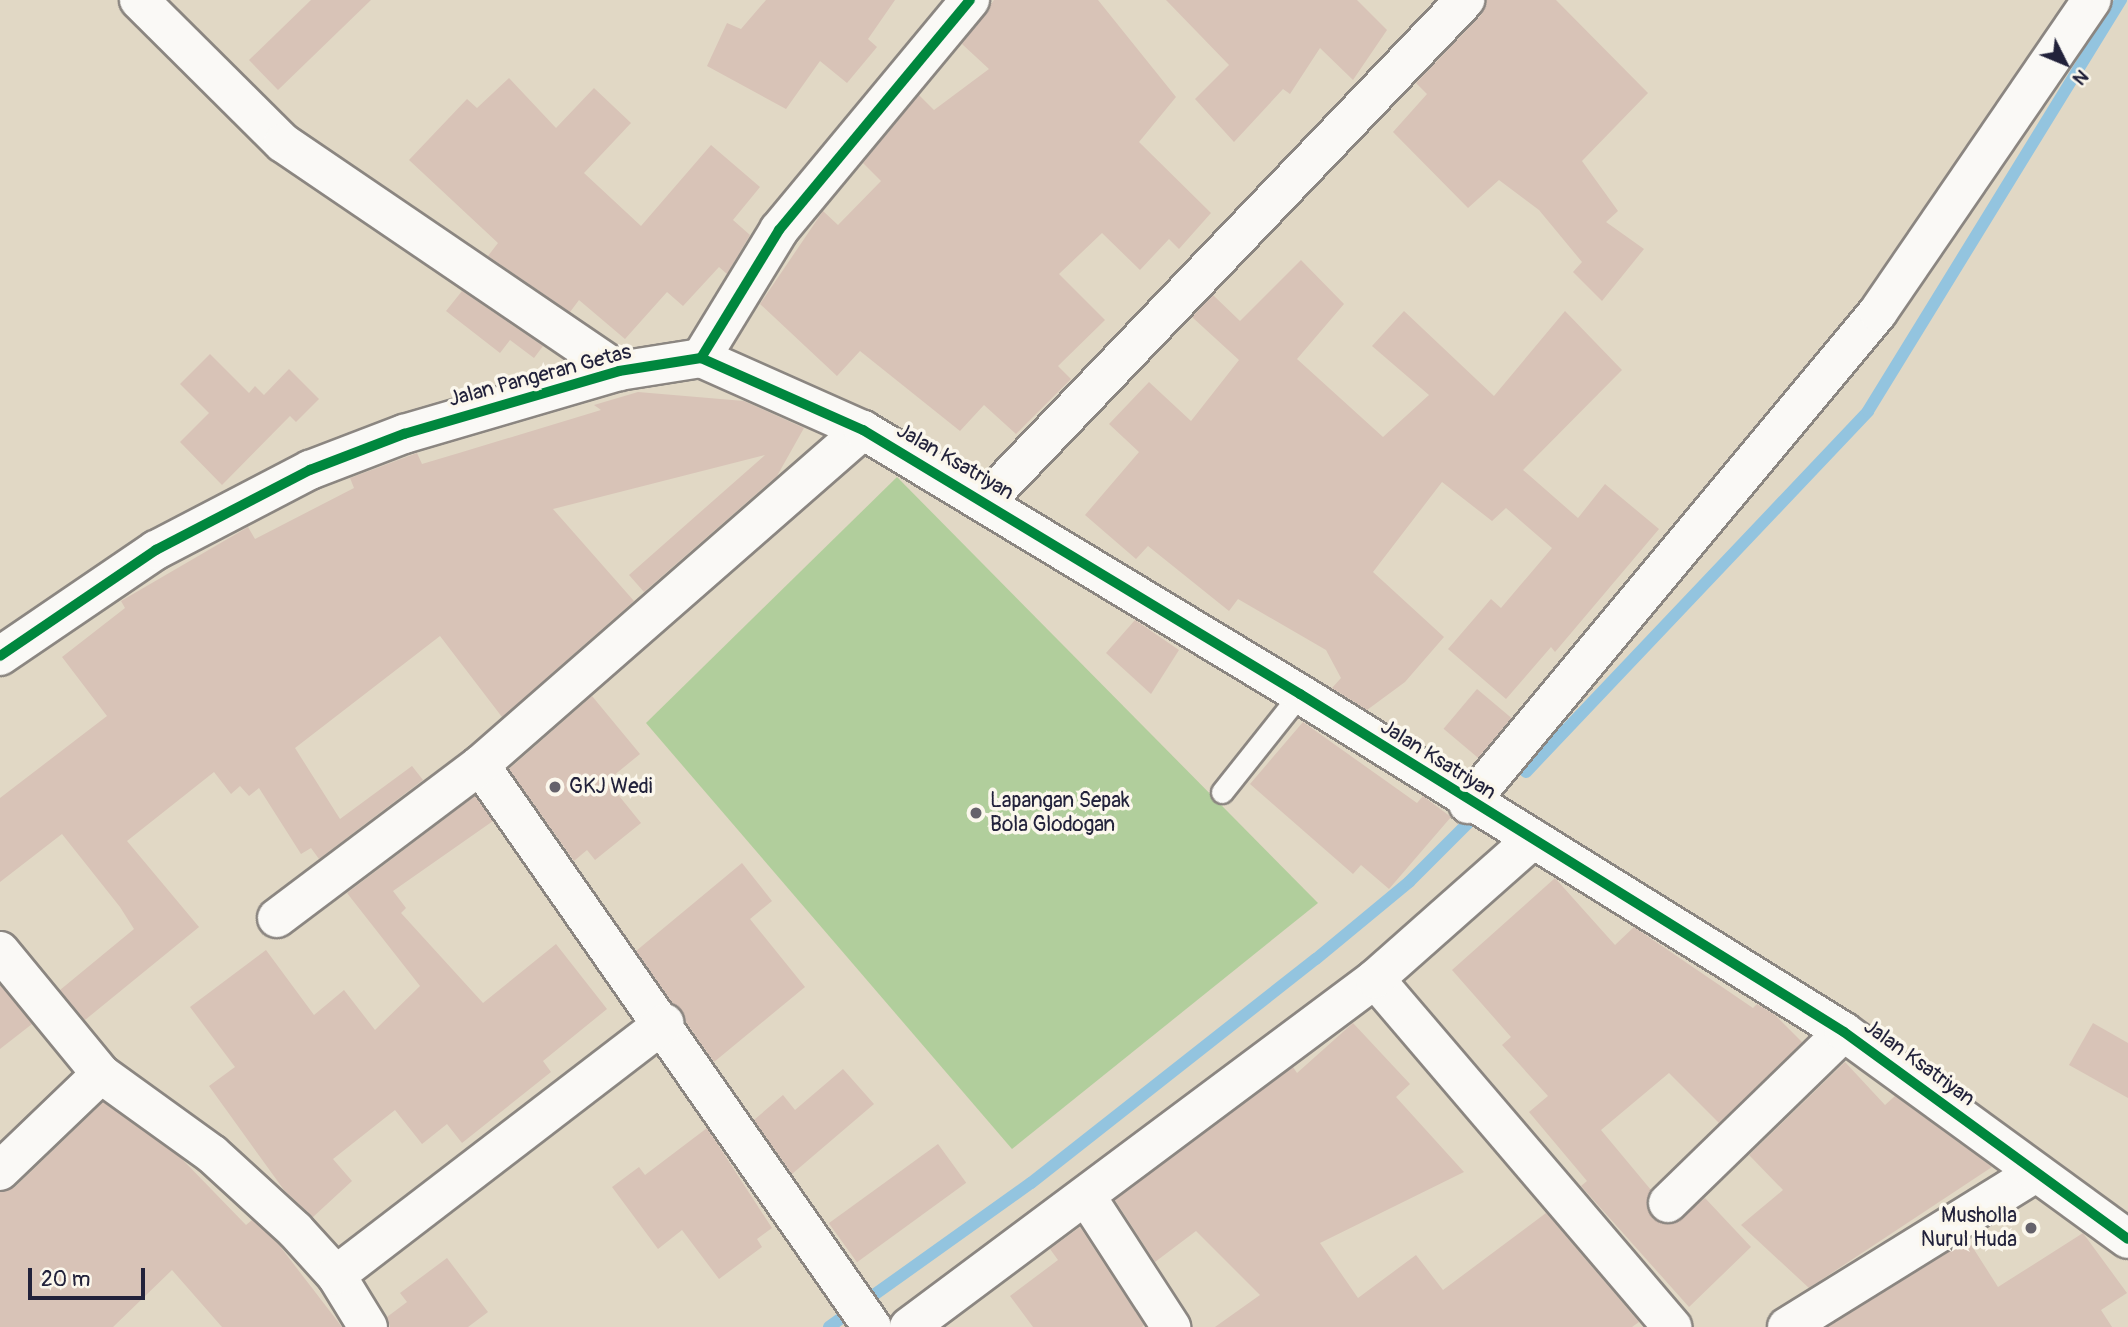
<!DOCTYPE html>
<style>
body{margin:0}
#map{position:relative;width:2128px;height:1327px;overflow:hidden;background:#e1d8c5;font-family:Pangolin,sans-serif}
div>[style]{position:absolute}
.green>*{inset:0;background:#b1ce9c}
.stream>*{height:12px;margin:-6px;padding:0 6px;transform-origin:6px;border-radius:6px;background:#93c4df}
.building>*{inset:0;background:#d8c3b7;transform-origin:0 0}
.roads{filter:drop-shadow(2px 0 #8b8681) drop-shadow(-2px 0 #8b8681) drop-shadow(0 2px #8b8681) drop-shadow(0 -2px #8b8681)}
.lane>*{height:21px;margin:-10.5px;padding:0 10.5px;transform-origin:10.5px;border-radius:10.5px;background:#faf9f6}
.street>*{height:38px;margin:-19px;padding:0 19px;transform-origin:19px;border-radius:19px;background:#faf9f6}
.secondary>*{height:38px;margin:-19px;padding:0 19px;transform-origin:19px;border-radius:19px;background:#faf9f6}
.cycleway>*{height:10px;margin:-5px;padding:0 5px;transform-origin:5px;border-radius:5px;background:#00873e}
.dots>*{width:19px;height:19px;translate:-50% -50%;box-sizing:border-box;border:4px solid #fbf7ec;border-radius:50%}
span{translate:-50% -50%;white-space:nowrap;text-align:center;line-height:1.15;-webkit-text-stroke:7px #fbf7ec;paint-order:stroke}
.street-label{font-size:21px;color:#22223b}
.poi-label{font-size:21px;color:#22223b}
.left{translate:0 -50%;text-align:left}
.right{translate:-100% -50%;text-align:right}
.north{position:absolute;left:2030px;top:28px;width:70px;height:70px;-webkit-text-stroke:5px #fbf7ec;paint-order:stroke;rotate:133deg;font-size:19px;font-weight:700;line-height:28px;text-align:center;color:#22223b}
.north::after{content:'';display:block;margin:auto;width:24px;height:32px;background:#22223b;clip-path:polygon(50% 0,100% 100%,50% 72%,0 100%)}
.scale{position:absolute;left:28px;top:1268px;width:117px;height:32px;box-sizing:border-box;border:4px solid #22223b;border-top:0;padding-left:9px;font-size:21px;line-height:24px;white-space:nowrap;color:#22223b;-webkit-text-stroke:5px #fbf7ec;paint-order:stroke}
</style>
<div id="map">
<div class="green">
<i style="clip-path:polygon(897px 477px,1318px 903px,1012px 1149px,646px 723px)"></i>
</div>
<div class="stream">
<i style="left:1526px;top:772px;width:497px;rotate:-46.5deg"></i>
<i style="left:1868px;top:411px;width:483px;rotate:-58.4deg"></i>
<i style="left:829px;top:1327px;width:248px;rotate:-35.5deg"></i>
<i style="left:1031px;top:1183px;width:362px;rotate:-38.2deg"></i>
<i style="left:1316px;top:959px;width:121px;rotate:-39.6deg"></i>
<i style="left:1409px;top:882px;width:98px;rotate:-45deg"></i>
</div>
<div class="building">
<i style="clip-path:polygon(311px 0,371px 0,278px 90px,249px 60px)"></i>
<i style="clip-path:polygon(766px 0,895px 0,868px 39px,877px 47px,847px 83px,820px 61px,786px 109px,707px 66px,727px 23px,741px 29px)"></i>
<i style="clip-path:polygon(994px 0,1098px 0,1176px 97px,1139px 142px,1211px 213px,1179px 249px,1169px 239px,1140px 270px,1102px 233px,1059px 274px,1105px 320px,1058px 366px,1071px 379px,1016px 434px,984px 405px,960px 431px,860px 351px,837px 376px,760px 304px,823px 211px,838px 225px,881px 181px,863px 163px,919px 95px,934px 110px,989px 69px,962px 44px)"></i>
<i style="clip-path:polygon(1166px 0,1357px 0,1387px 30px,1353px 80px,1320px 48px,1290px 94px,1283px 89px,1234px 142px,1195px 99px,1229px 65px)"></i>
<i style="clip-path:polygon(1487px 0,1556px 0,1648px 93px,1582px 161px,1618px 211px,1606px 222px,1644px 249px,1602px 301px,1573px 272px,1582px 262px,1539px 210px,1499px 180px,1468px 208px,1393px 132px,1427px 94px,1416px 83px,1481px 15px)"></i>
<i style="clip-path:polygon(509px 78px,556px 128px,594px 88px,631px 123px,584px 173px,641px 226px,711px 145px,760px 187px,733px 220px,750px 235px,727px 274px,719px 267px,683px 306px,667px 292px,625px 339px,579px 300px,570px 312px,488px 256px,498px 243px,409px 160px,467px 99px,477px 108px)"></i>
<i style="clip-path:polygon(1301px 260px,1344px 304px,1297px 359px,1383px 437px,1429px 395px,1372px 346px,1404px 311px,1494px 396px,1565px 311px,1622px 370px,1523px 470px,1578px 518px,1605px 484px,1659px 529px,1555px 652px,1551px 647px,1506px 699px,1448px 649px,1491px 599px,1501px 608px,1552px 548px,1506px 508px,1492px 521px,1442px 482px,1373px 572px,1444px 637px,1405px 682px,1367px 710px,1332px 688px,1341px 678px,1326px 650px,1238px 599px,1229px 611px,1148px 546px,1136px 559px,1085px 515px,1139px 452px,1109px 424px,1149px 382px,1191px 421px,1239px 360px,1192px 317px,1213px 295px,1240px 321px)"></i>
<i style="clip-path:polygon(462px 291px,543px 346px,534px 358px,510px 340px,500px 353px,446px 311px)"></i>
<i style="clip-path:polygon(210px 354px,249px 393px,255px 386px,264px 395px,289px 369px,319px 399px,296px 422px,290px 416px,222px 485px,180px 442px,209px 413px,180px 384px)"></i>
<i style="clip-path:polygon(638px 392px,744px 401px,804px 428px,777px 476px,644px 592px,629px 575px,765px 455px,553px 509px,634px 601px,502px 717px,440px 636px,295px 748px,340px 819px,412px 766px,423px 780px,319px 859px,311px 848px,301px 854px,259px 788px,249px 796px,240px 786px,231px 794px,214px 772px,127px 841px,199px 927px,85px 1020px,60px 990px,134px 929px,120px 907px,62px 834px,0 882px,0 798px,107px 716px,62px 657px,125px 608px,121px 601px,248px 527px,255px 539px,354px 488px,350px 478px,417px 453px,422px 464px,459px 453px,601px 410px,594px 405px)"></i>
<i style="clip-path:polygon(1135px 620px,1179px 650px,1151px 694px,1106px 653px)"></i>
<i style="left:1477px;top:689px;width:45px;height:52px;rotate:40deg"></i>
<i style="clip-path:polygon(592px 696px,640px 754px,607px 781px,641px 823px,595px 860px,587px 850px,574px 861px,509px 769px)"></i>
<i style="clip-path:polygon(1303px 722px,1417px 803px,1423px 796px,1451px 817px,1389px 889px,1361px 865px,1353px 874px,1250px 784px)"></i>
<i style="clip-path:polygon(475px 796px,493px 821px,393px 891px,406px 908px,401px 913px,483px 1003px,556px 944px,607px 1009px,543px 1061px,551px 1072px,462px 1143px,447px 1124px,422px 1144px,395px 1110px,333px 1159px,352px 1181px,313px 1217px,284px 1190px,209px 1086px,235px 1067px,190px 1007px,266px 950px,314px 1015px,344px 990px,375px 1030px,420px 986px,347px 893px)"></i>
<i style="clip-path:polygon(742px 863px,772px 901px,750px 919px,805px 987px,714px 1062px,636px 951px)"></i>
<i style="clip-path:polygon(1555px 878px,1615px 945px,1634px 927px,1753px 1008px,1757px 1004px,1775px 1015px,1802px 1042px,1719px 1123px,1669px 1073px,1601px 1130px,1651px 1190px,1647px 1208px,1653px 1219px,1674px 1224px,1705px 1198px,1751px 1247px,1689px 1307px,1581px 1186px,1587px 1181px,1529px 1112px,1548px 1096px,1502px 1045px,1511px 1037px,1452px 970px)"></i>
<i style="clip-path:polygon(0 985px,32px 1024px,0 1049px)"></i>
<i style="clip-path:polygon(1353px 1023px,1410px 1084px,1396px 1097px,1464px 1172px,1320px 1243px,1358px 1298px,1416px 1255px,1443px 1290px,1546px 1213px,1639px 1322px,1632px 1327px,1215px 1327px,1260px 1295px,1196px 1231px,1155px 1262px,1115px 1200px,1293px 1067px,1297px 1073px)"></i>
<i style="clip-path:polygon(2093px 1023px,2128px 1043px,2128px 1098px,2069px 1065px)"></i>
<i style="clip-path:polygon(1845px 1062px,1885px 1105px,1895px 1096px,1992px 1167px,1809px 1288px,1741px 1225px,1783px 1190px,1749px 1155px)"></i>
<i style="clip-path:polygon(843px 1069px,874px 1104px,792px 1174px,754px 1120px,783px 1095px,795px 1110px)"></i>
<i style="clip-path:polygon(103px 1102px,181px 1158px,246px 1225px,252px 1220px,279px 1245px,342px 1327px,222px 1327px,172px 1270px,113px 1327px,0 1327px,0 1192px,15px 1187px)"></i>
<i style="clip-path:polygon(707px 1128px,772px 1228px,757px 1239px,762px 1247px,719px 1279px,682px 1230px,658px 1249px,612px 1187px,639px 1167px,645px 1175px)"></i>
<i style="left:938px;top:1144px;width:48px;height:135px;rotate:54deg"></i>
<i style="clip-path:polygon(1080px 1227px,1144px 1325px,1142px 1327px,1033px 1327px,1010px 1296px,1058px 1260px,1050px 1249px)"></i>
<i style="clip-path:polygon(2083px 1233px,2127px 1293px,2101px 1310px,2112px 1327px,1828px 1327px,1968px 1240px,1998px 1287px)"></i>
<i style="clip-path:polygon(447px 1258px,488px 1312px,468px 1327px,390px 1327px,387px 1317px,407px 1302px,400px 1293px)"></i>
</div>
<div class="roads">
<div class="lane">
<i style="left:1222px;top:792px;width:125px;rotate:-51.5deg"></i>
</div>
<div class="street">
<i style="left:139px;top:0;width:203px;rotate:44.8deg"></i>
<i style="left:283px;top:143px;width:406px;rotate:34.2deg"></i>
<i style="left:985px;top:502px;width:695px;rotate:-46.28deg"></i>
<i style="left:480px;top:765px;width:685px;rotate:55.1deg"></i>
<i style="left:1468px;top:804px;width:640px;rotate:-50.19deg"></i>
<i style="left:1878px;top:312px;width:378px;rotate:-55.6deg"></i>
<i style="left:277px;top:918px;width:254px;rotate:-37deg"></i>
<i style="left:480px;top:765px;width:509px;rotate:-41.18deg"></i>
<i style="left:0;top:951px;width:159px;rotate:50.6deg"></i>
<i style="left:101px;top:1074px;width:140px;rotate:136.2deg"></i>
<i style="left:1375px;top:979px;width:458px;rotate:49.5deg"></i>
<i style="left:101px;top:1074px;width:137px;rotate:35.8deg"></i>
<i style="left:212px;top:1154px;width:113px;rotate:42.5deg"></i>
<i style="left:295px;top:1230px;width:61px;rotate:47.7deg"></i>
<i style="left:336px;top:1275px;width:61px;rotate:58.4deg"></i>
<i style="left:1088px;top:1199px;width:153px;rotate:57deg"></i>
<i style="left:1668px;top:1203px;width:245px;rotate:-44.2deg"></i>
<i style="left:336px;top:1275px;width:414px;rotate:-37.5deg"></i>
<i style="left:909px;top:1327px;width:582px;rotate:-36.75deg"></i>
<i style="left:1375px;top:979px;width:211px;rotate:-41.5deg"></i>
<i style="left:1787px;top:1327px;width:292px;rotate:-31.8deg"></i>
</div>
<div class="secondary">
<i style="left:701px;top:358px;width:177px;rotate:24deg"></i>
<i style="left:863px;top:430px;width:511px;rotate:31.14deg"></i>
<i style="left:1300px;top:694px;width:640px;rotate:31.85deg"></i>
<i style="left:1844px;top:1032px;width:351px;rotate:36.1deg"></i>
<i style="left:0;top:656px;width:189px;rotate:-34.2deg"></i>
<i style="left:156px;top:550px;width:174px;rotate:-27.5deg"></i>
<i style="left:310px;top:470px;width:101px;rotate:-21deg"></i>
<i style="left:404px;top:434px;width:224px;rotate:-16.3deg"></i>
<i style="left:619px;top:371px;width:83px;rotate:-9deg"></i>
<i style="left:701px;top:358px;width:150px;rotate:-58.6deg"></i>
<i style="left:779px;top:230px;width:299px;rotate:-50.3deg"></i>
</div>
</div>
<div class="cycleway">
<i style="left:701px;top:358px;width:177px;rotate:24deg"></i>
<i style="left:863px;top:430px;width:511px;rotate:31.14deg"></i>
<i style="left:1300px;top:694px;width:640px;rotate:31.85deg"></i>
<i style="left:1844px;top:1032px;width:351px;rotate:36.1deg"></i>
<i style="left:0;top:656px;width:189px;rotate:-34.2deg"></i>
<i style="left:156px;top:550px;width:174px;rotate:-27.5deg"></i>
<i style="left:310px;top:470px;width:101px;rotate:-21deg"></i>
<i style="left:404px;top:434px;width:224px;rotate:-16.3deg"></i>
<i style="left:619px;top:371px;width:83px;rotate:-9deg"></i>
<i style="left:701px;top:358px;width:150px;rotate:-58.6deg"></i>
<i style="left:779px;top:230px;width:299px;rotate:-50.3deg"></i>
</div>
<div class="dots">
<i style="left:555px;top:787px;background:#65626b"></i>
<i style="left:976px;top:813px;background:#65626b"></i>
<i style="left:2031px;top:1228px;background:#65626b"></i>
</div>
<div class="street-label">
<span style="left:540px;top:376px;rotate:-15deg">Jalan Pangeran Getas</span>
<span style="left:955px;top:462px;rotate:30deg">Jalan Ksatriyan</span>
<span style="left:1438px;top:760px;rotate:32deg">Jalan Ksatriyan</span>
<span style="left:1919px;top:1063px;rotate:36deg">Jalan Ksatriyan</span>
</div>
<div class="poi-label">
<span class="left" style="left:569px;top:787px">GKJ Wedi</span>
<span class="left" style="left:990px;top:813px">Lapangan Sepak<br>Bola Glodogan</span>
<span class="right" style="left:2017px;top:1228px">Musholla<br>Nurul Huda</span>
</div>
<div class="north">N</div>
<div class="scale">20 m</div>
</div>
